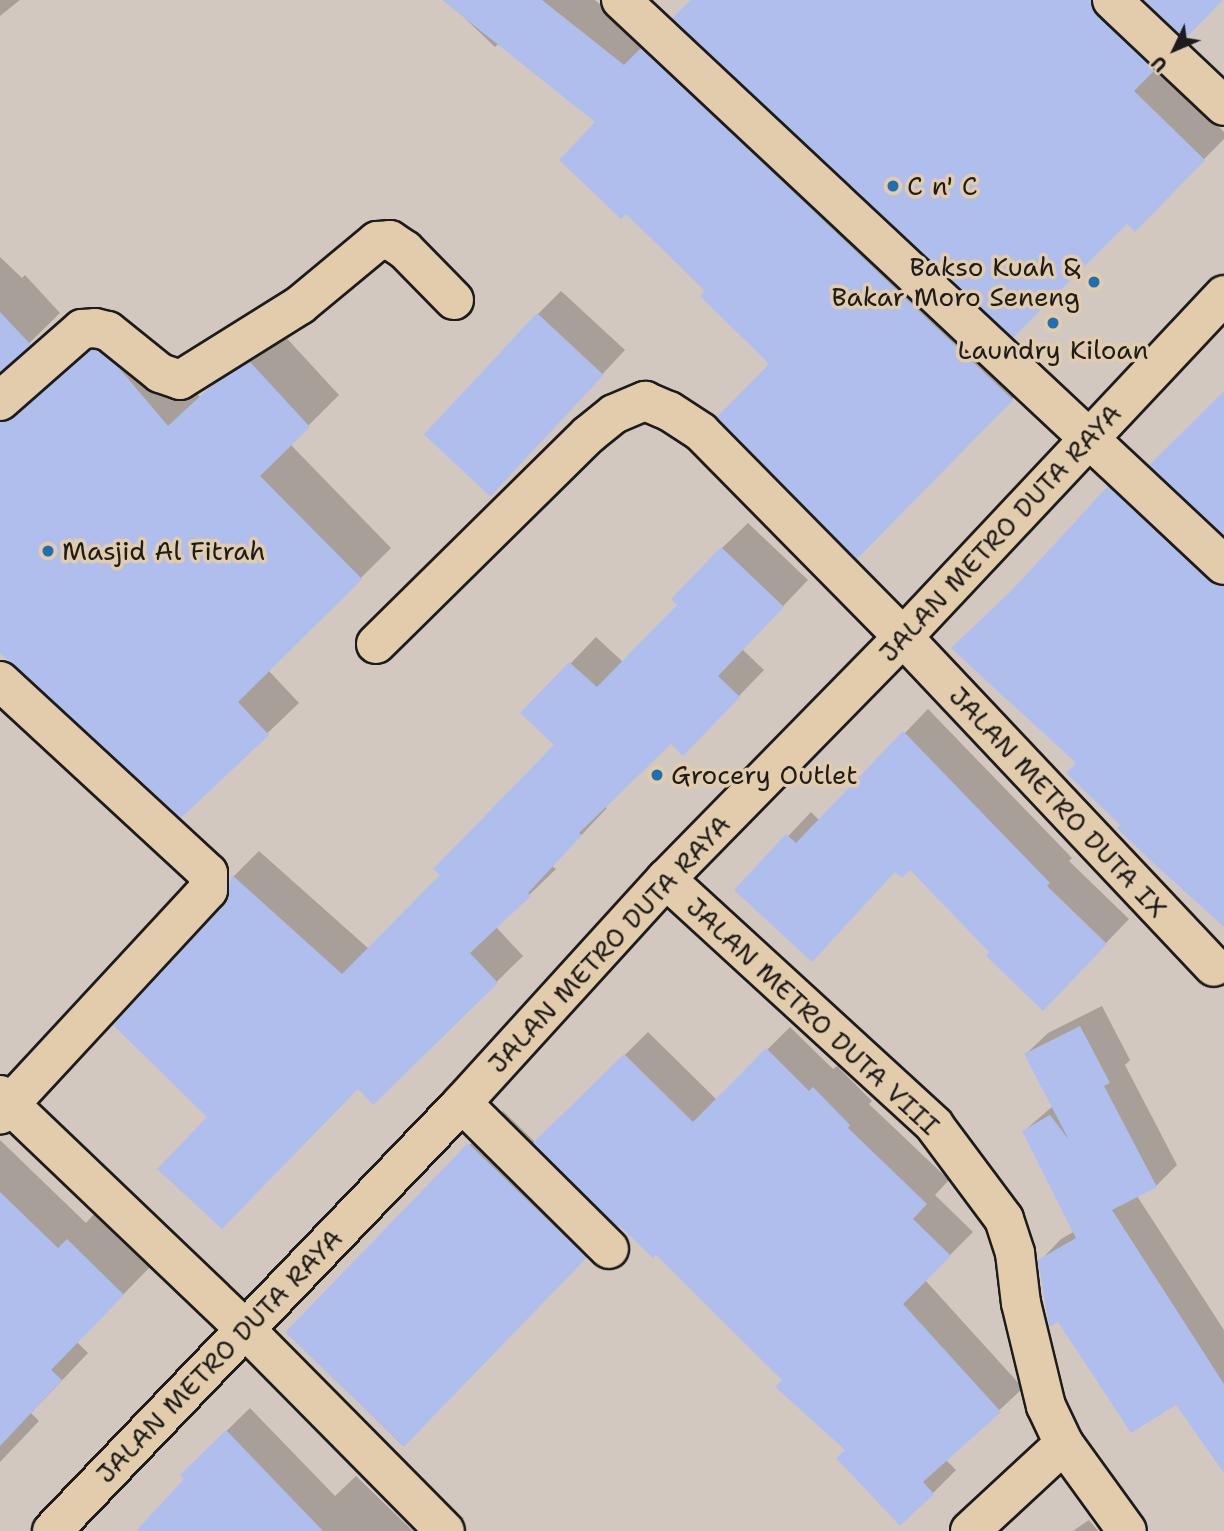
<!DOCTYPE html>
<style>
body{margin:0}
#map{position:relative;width:1224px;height:1531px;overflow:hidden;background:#d3c8bf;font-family:"Shantell Sans",sans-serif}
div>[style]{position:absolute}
.shadow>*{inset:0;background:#0003}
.building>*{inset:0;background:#b0beee;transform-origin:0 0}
.roads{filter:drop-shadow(2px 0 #1c1c1c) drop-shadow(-2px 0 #1c1c1c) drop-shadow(0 2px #1c1c1c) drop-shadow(0 -2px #1c1c1c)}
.minor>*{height:38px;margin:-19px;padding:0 19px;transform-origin:19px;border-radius:19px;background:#e2ccab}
.dots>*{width:19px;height:19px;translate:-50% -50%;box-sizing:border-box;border:4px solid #e2ccab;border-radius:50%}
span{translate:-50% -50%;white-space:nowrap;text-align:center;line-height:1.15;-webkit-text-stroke:7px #e2ccab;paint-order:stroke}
.poi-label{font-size:26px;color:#1c1c1c}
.left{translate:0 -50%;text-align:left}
.right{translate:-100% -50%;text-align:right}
.street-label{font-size:26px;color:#1c1c1c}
.north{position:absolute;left:1140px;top:14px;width:70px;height:70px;-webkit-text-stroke:5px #e2ccab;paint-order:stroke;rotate:226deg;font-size:19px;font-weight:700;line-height:28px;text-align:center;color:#1c1c1c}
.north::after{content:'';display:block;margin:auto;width:24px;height:32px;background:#1c1c1c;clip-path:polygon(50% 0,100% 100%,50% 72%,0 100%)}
</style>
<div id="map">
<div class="shadow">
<i style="clip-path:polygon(0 0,20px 0,0 16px)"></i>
<i style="clip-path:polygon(446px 0,595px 0,1035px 376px,857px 557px,771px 364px,707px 291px,598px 122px,499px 43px,495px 47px)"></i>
<i style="clip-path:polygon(693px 0,1128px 0,1157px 67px,1224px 132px,1224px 139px,1135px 229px,1127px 222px)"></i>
<i style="clip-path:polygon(0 257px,22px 278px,25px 275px,60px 313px,10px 362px,9px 374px,36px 392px,47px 387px,125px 320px,149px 337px,200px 397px,243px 357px,281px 332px,339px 395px,290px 444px,391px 548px,268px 670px,299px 703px,181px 816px,0 651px)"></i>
<i style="clip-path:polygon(561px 291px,625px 350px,513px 470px,538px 314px)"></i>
<i style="clip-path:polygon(1136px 460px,1224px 543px,1224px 925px,1123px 825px,1079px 763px,1021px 582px)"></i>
<i style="clip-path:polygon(748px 523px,808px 580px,742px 649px,764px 670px,708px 728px,671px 742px,604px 806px,607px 808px,552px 866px,556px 869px,496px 927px,523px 956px,373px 1102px,359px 1087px,209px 1117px,226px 906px,234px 876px,259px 851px,369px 949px,442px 875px,557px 745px,523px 713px,596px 637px,623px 662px,679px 605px,722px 548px)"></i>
<i style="clip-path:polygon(928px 709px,1072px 858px,1069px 861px,1129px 919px,1066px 985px,991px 952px,910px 868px,737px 890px,811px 812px,820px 821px)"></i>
<i style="clip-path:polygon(1102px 1006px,1130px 1060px,1125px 1065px,1177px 1165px,1156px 1186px,1137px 1196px,1224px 1330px,1224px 1465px,1176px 1403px,1040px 1261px,1061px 1239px,1075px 1231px,1024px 1131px,1053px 1106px,1026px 1054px,1048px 1033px)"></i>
<i style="clip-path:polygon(790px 1027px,833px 1069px,837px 1066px,872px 1101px,869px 1104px,949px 1180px,935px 1195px,973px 1232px,925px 1280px,1023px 1388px,946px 1460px,956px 1470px,933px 1493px,847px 1450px,784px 1380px,656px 1253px,620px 1223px,402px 1445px,287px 1331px,503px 1111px,536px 1143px,648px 1032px,717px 1100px)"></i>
<i style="clip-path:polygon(0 1140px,86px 1223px,95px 1213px,150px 1267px,77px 1342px,88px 1353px,31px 1413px,39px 1421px,0 1462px)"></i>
<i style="clip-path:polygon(250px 1408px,335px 1496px,356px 1476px,413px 1531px,138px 1531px,186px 1479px,206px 1451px)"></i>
<i style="clip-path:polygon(1089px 1520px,1098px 1531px,1073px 1531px)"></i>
</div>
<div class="building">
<i style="clip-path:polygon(442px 0,542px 0,624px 65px,641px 48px,1013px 400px,857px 559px,717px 417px,769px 364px,700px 296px,705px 291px,626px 214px,621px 219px,559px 160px,595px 122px)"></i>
<i style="clip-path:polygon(691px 0,1091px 0,1097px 16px,1155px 70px,1134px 91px,1205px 160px,1135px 232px,1127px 224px,1013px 338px,672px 18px)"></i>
<i style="clip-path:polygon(1144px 0,1223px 0,1185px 39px)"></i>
<i style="clip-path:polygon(0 312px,31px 345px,0 372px)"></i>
<i style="left:537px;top:313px;width:91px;height:166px;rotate:43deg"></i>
<i style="clip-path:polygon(91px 350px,98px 351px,119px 368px,168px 426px,210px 387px,250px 362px,310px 427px,260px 476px,362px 579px,238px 702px,269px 735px,181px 818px,0 653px,0 422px,14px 417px)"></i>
<i style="clip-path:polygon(1224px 391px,1224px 535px,1149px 465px)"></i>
<i style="clip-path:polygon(1108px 486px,1209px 581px,1224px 586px,1224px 927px,1150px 860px,1117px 828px,1120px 825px,1066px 773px,1076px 763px,951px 648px,1012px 590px)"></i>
<i style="clip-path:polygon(721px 547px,784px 607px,718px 676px,740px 697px,683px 756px,671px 744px,579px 833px,582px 835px,528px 893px,531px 896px,470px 953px,498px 983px,373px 1105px,358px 1089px,222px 1229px,157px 1169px,207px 1117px,113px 1025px,224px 905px,232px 875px,342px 974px,440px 875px,433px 869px,554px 745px,520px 713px,569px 662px,597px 687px,677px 605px,671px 599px)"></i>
<i style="clip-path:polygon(903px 731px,1050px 883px,1047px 886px,1107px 944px,1043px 1011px,986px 956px,989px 952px,910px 870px,902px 878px,895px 872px,812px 962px,734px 890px,786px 834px,796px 843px)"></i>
<i style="clip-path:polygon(1080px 1026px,1110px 1083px,1104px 1086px,1157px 1187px,1112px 1210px,1224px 1384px,1224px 1473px,1176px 1405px,1131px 1433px,1058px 1322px,1049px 1327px,1038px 1260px,1076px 1238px,1022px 1131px,1050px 1115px,1069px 1140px,1024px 1054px)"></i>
<i style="clip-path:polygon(766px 1048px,809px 1091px,813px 1087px,850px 1125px,848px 1128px,927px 1204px,913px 1219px,951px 1256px,903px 1304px,1001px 1412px,923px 1482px,934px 1494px,900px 1526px,836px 1458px,845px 1450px,775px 1387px,782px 1380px,656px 1255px,653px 1258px,620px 1226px,619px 1228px,533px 1143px,624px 1054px,693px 1122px)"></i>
<i style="left:468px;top:1143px;width:165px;height:263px;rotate:44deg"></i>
<i style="clip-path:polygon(0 1192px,58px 1248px,67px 1239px,124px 1295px,51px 1370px,62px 1380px,0 1446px)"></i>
<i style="clip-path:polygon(226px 1430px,323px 1531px,136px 1531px,184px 1479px,180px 1475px)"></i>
</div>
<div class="roads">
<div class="minor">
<i style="left:621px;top:0;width:826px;rotate:43.14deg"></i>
<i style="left:1112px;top:0;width:154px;rotate:43.4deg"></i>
<i style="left:0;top:401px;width:109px;rotate:-41.3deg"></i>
<i style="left:82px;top:329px;width:13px;rotate:-4deg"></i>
<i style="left:95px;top:328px;width:13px;rotate:13deg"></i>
<i style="left:108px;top:331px;width:67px;rotate:38.9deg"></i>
<i style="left:160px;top:373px;width:21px;rotate:19deg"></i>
<i style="left:180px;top:380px;width:142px;rotate:-32deg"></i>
<i style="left:300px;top:305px;width:100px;rotate:-39.7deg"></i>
<i style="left:377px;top:241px;width:13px;rotate:-4deg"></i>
<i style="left:390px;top:240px;width:18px;rotate:34deg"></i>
<i style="left:405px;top:250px;width:70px;rotate:45.6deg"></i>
<i style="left:376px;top:644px;width:298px;rotate:-44.6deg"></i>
<i style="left:588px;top:435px;width:33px;rotate:-39deg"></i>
<i style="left:614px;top:414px;width:34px;rotate:-23deg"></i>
<i style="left:645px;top:401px;width:26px;rotate:23deg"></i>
<i style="left:669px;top:411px;width:38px;rotate:33deg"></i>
<i style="left:701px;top:432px;width:288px;rotate:45.4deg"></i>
<i style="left:903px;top:637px;width:453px;rotate:46.7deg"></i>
<i style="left:0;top:681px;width:283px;rotate:42.7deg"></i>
<i style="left:208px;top:873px;width:17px;rotate:90deg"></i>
<i style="left:208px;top:890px;width:306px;rotate:132.8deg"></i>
<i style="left:666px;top:879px;width:364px;rotate:42.5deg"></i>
<i style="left:934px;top:1125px;width:117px;rotate:53.3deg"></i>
<i style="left:1004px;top:1219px;width:36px;rotate:72deg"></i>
<i style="left:1015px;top:1253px;width:50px;rotate:83.2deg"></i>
<i style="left:1021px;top:1303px;width:106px;rotate:76.4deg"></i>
<i style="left:1046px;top:1406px;width:42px;rotate:64.7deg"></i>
<i style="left:1064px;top:1444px;width:107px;rotate:54.1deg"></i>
<i style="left:0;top:1095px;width:339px;rotate:43.7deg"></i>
<i style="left:245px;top:1329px;width:284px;rotate:45.3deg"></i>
<i style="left:462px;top:1103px;width:207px;rotate:44.8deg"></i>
<i style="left:52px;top:1531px;width:593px;rotate:-46.23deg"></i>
<i style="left:462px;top:1103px;width:303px;rotate:-47.7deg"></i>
<i style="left:666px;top:879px;width:339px;rotate:-45.6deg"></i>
<i style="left:903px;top:637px;width:469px;rotate:-46.8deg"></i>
<i style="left:970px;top:1531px;width:128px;rotate:-42.8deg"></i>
</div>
</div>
<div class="dots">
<i style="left:893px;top:186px;background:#1f6fb2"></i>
<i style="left:1094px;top:282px;background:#1f6fb2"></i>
<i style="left:1053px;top:323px;background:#1f6fb2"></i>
<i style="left:48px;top:551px;background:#1f6fb2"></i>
<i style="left:657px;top:775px;background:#1f6fb2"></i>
</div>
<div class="poi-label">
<span class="left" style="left:907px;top:186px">C n' C</span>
<span class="right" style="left:1080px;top:282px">Bakso Kuah &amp;<br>Bakar Moro Seneng</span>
<span style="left:1053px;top:350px">Laundry Kiloan</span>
<span class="left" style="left:62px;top:551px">Masjid Al Fitrah</span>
<span class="left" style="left:671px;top:775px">Grocery Outlet</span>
</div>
<div class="street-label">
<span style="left:1000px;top:533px;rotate:-47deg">JALAN METRO DUTA RAYA</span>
<span style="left:1058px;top:802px;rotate:47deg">JALAN METRO DUTA IX</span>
<span style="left:609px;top:944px;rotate:-47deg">JALAN METRO DUTA RAYA</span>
<span style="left:813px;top:1016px;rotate:43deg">JALAN METRO DUTA VIII</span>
<span style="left:219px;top:1356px;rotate:-46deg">JALAN METRO DUTA RAYA</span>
</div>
<div class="north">U</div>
</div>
